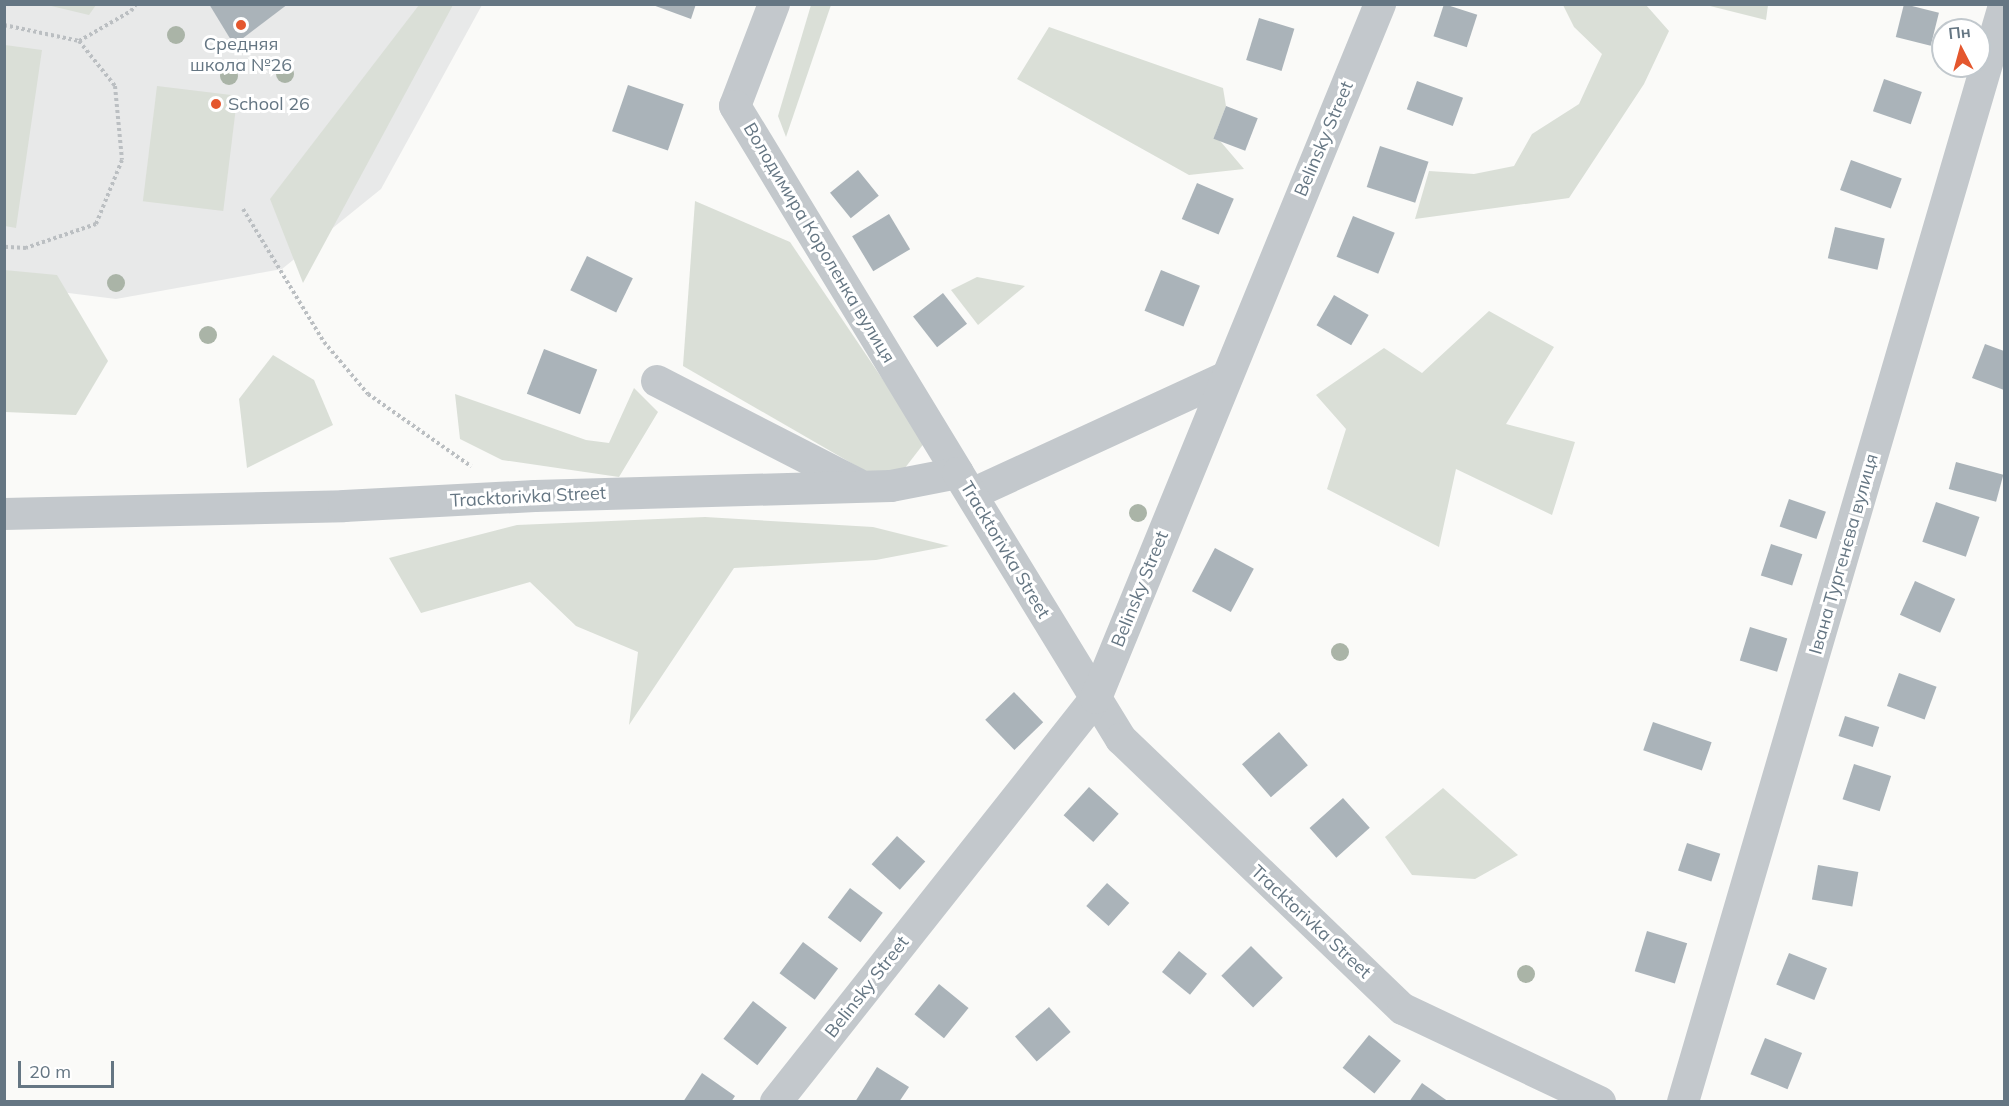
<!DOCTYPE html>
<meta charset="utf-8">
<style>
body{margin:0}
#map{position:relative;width:2009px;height:1106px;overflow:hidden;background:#fafaf8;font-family:Mulish,sans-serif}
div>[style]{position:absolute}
.built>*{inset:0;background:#e8e9e9}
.green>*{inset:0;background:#dadfd7;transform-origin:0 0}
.building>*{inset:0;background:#aab3b9;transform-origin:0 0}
.path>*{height:4px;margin-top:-2px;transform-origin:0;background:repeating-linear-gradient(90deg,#bbbfc2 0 3px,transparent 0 6px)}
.minor>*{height:32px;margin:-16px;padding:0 16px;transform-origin:16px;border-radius:16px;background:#c3c8cc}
.trees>*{width:18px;height:18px;margin:-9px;border-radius:50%;background:#aab4a7}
.dots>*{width:16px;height:16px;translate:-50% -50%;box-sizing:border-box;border:3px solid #fff;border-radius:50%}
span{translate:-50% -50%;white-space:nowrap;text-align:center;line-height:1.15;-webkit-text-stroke:6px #fff;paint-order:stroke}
.poi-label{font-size:18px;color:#657683}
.left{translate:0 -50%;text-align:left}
.street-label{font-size:18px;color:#657683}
.frame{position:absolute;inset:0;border:6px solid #657683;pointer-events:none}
.north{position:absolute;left:1931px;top:18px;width:60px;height:60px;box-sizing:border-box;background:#fff;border:2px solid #c1c8cd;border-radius:50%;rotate:354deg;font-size:16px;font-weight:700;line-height:24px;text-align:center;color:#657683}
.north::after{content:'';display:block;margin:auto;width:21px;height:27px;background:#e4572e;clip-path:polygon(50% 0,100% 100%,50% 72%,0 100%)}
.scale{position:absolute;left:18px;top:1061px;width:96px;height:27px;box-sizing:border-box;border:3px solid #657683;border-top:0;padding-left:8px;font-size:18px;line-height:21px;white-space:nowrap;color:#657683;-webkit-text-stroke:4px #fff;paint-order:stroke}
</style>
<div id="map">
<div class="built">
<i style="clip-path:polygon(5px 5px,482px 5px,381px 189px,282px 269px,116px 299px,5px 285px)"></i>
</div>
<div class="green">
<i style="clip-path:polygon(47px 5px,96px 4px,96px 5px,89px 15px)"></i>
<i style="clip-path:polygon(419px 5px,453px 5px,303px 283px,270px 199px)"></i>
<i style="clip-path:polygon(811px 5px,831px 5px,786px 137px,778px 116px)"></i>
<i style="clip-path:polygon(1563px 5px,1646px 5px,1669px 31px,1644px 84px,1569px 198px,1415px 219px,1429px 171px,1474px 174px,1514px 166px,1532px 134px,1579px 104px,1602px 54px,1574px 27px)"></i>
<i style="clip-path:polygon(1706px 5px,1768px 5px,1766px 20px)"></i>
<i style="clip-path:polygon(1049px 27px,1223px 88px,1226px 106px,1215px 135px,1244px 169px,1189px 175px,1017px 79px)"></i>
<i style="clip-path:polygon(5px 45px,42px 50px,16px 228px,5px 226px)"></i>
<i style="left:157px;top:86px;width:81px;height:116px;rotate:7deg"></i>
<i style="clip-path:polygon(695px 201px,790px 242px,925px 442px,891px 486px,683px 366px)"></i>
<i style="clip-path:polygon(4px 270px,57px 275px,108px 361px,76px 415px,5px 412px)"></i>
<i style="clip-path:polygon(977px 277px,1025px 286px,978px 325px,951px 290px)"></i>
<i style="clip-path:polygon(1489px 311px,1554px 347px,1506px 424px,1575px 442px,1552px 515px,1456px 469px,1439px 547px,1327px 489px,1346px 429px,1316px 395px,1384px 348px,1422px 373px)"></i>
<i style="clip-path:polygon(273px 355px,314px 380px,333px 425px,247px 468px,239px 399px)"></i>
<i style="clip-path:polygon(634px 388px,658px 412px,619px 477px,502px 460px,460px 439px,455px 394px,586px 440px,609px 443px)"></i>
<i style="clip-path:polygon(705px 517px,873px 527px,949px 546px,876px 560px,734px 568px,629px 725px,638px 652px,576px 626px,530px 582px,421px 613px,389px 558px,517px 525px)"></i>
<i style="clip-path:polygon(1443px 788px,1518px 855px,1475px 879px,1412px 875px,1385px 837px)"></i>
</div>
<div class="building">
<i style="clip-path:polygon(209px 4px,288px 4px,234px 45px)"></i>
<i style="clip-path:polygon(650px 4px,696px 4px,691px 19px)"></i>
<i style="left:1444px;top:4px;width:35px;height:34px;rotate:18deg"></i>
<i style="left:1904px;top:4px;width:36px;height:34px;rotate:14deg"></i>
<i style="left:1259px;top:18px;width:37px;height:44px;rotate:17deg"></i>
<i style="left:1884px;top:79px;width:40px;height:34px;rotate:19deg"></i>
<i style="left:1417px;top:81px;width:49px;height:30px;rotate:20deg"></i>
<i style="left:628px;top:85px;width:59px;height:49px;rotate:19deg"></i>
<i style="left:1226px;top:106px;width:34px;height:35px;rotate:21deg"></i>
<i style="left:1380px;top:146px;width:51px;height:43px;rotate:18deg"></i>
<i style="left:1851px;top:160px;width:54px;height:32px;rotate:20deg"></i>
<i style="left:858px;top:170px;width:33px;height:36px;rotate:51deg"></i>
<i style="left:1197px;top:183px;width:40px;height:39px;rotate:23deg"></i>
<i style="left:889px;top:214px;width:41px;height:43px;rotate:59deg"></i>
<i style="left:1353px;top:216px;width:45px;height:44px;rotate:22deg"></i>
<i style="left:1835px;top:227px;width:51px;height:32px;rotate:13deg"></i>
<i style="left:587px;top:256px;width:51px;height:38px;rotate:26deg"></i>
<i style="left:1161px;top:270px;width:42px;height:44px;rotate:22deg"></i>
<i style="left:943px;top:293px;width:39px;height:38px;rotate:52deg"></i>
<i style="left:1334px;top:295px;width:40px;height:35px;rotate:30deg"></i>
<i style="clip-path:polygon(1985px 344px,2004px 351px,2004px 390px,1972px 378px)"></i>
<i style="left:544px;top:349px;width:57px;height:48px;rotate:21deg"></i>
<i style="left:1956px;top:462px;width:49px;height:28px;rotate:15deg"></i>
<i style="left:1789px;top:499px;width:39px;height:29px;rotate:19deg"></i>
<i style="left:1936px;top:502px;width:46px;height:42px;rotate:19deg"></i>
<i style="left:1771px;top:544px;width:33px;height:33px;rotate:18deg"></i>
<i style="left:1215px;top:548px;width:44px;height:49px;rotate:28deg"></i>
<i style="left:1915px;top:581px;width:44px;height:37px;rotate:24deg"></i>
<i style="left:1750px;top:627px;width:39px;height:35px;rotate:17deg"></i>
<i style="left:1899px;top:673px;width:40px;height:35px;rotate:20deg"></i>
<i style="left:1014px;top:692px;width:42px;height:40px;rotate:46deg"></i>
<i style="left:1845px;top:716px;width:36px;height:21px;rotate:18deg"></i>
<i style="left:1653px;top:722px;width:62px;height:30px;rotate:19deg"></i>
<i style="left:1279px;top:732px;width:44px;height:49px;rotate:49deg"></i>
<i style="left:1854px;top:764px;width:39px;height:37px;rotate:18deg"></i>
<i style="left:1089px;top:787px;width:40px;height:38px;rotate:42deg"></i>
<i style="left:1343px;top:798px;width:40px;height:45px;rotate:48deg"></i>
<i style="left:897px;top:836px;width:38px;height:38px;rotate:42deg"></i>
<i style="left:1687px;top:843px;width:35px;height:29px;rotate:18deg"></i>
<i style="left:1818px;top:865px;width:41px;height:35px;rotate:10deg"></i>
<i style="left:1107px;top:883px;width:30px;height:31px;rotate:42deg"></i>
<i style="left:850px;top:888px;width:41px;height:37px;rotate:37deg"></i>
<i style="left:1647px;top:931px;width:42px;height:42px;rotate:17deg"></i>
<i style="left:803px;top:942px;width:44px;height:39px;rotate:37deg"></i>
<i style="left:1251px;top:946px;width:45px;height:42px;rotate:45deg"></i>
<i style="left:1179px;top:951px;width:36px;height:27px;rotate:39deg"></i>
<i style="left:1789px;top:953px;width:41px;height:34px;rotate:22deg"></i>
<i style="left:939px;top:984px;width:38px;height:39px;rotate:39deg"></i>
<i style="left:753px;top:1001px;width:43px;height:48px;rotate:38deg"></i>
<i style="left:1049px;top:1007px;width:33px;height:45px;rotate:49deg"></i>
<i style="left:1369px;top:1035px;width:41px;height:42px;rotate:39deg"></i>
<i style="left:1765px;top:1038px;width:40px;height:39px;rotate:22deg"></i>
<i style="clip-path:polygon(877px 1067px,909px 1087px,899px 1102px,855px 1102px)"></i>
<i style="clip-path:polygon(702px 1073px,735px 1096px,731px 1102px,683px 1102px)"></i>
<i style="clip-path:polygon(1422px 1083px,1449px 1102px,1409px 1102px)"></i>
</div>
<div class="path">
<i style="left:4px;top:25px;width:77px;rotate:12deg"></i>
<i style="left:79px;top:41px;width:58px;rotate:51.3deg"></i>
<i style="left:115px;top:86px;width:74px;rotate:84.6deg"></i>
<i style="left:122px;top:160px;width:69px;rotate:112.1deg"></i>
<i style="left:96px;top:224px;width:74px;rotate:161.1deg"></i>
<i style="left:26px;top:248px;width:22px;rotate:-177deg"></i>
<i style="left:79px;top:41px;width:60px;rotate:-30deg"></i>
<i style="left:131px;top:11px;width:9px;rotate:-54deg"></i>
<i style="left:243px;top:209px;width:156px;rotate:58.7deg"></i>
<i style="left:324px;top:342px;width:68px;rotate:49.8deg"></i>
<i style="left:368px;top:394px;width:126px;rotate:35deg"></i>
</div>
<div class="minor">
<i style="left:774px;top:4px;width:109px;rotate:110.9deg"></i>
<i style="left:735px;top:106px;width:429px;rotate:58.7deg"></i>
<i style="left:657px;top:381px;width:225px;rotate:27.2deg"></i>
<i style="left:972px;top:494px;width:280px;rotate:-24.7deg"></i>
<i style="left:4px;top:514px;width:340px;rotate:-1.3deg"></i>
<i style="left:344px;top:506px;width:191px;rotate:-3deg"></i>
<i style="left:535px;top:496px;width:356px;rotate:-1.6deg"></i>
<i style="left:891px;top:486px;width:68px;rotate:-11deg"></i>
<i style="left:958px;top:473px;width:312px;rotate:58.5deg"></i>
<i style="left:1121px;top:739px;width:390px;rotate:43.8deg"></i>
<i style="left:1403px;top:1009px;width:218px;rotate:25.3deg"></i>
<i style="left:776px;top:1102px;width:515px;rotate:-51.62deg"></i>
<i style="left:1096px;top:698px;width:750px;rotate:-67.74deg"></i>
<i style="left:1683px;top:1102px;width:1142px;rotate:-73.68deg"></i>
</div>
<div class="trees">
<i style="left:176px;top:35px"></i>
<i style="left:285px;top:74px"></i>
<i style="left:229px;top:76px"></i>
<i style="left:116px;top:283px"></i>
<i style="left:208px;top:335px"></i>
<i style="left:1138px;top:513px"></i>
<i style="left:1340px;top:652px"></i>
<i style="left:1526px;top:974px"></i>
</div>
<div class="dots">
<i style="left:241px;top:25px;background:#e4572e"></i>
<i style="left:216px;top:104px;background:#e4572e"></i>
</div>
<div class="poi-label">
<span style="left:241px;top:55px">Средняя<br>школа №26</span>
<span class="left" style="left:228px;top:104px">School 26</span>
</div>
<div class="street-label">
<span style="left:1324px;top:139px;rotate:-67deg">Belinsky Street</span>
<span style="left:819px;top:243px;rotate:59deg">Володимира Короленка вулиця</span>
<span style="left:528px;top:497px;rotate:-3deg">Tracktorivka Street</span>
<span style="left:1005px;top:550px;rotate:59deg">Tracktorivka Street</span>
<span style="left:1844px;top:554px;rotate:-74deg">Івана Тургенєва вулиця</span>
<span style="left:1140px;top:589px;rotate:-68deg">Belinsky Street</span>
<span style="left:1311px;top:922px;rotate:43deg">Tracktorivka Street</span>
<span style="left:867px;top:987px;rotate:-52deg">Belinsky Street</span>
</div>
<div class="frame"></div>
<div class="north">Пн</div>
<div class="scale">20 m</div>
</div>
